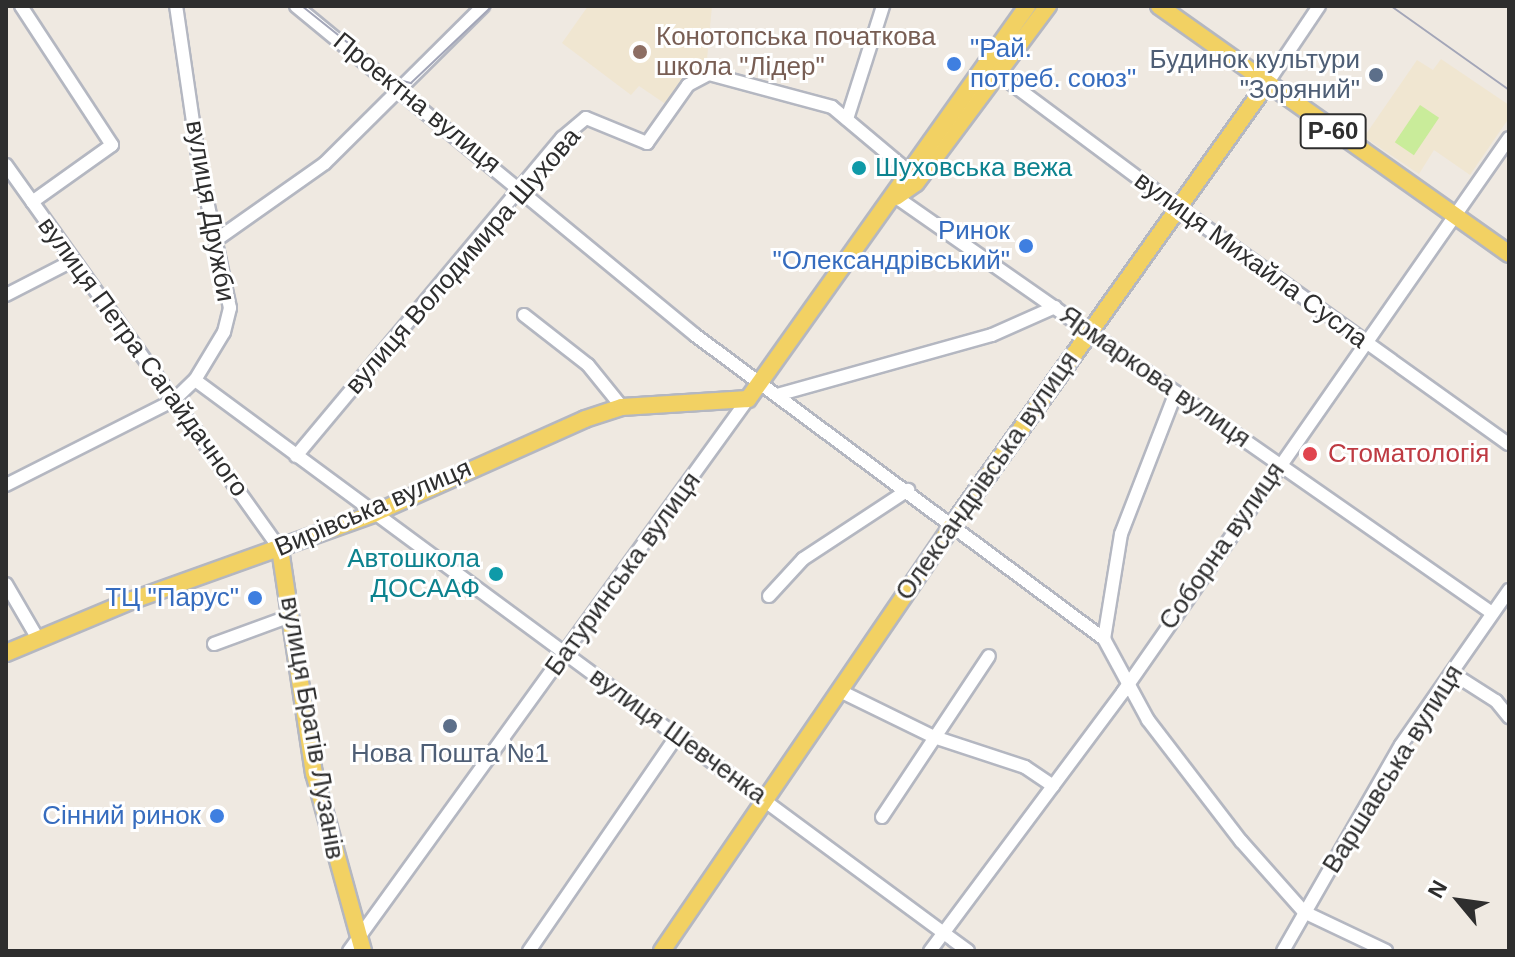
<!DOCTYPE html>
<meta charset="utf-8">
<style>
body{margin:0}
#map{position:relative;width:1515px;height:957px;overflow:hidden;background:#efe9e1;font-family:Helvetica,sans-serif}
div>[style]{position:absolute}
.education>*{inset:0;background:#f0e6d1}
.pitch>*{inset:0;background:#c9ec9a;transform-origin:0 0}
.roads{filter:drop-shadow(2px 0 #b4b7c1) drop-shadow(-2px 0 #b4b7c1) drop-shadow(0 2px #b4b7c1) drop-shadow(0 -2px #b4b7c1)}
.minor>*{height:12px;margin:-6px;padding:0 6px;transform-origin:6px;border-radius:6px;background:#fff}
.major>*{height:16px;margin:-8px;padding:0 8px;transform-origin:8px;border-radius:8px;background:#f2d163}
.tram>*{height:2px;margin:-1px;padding:0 1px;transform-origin:1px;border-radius:1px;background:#a3a6b8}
.dots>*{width:22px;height:22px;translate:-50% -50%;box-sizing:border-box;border:4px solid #fff;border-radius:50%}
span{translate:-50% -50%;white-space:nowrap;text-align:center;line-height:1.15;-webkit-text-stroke:6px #fff;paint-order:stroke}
.shield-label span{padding:2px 6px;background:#fff;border:2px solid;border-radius:6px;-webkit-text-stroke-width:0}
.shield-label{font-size:24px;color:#2e2e2e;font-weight:700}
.education-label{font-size:26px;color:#785e54}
.left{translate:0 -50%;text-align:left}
.shop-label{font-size:26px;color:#366cbe}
.right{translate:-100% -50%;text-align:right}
.service-label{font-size:26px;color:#4e5e75}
.street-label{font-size:26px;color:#2e2e2e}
.culture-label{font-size:26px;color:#0d838f}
.health-label{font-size:26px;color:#be3a42}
.frame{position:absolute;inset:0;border:8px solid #2e2e2e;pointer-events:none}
.north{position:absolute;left:1419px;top:861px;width:80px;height:80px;-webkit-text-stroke:6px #fff;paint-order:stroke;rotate:299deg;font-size:22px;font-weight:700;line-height:32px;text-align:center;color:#2e2e2e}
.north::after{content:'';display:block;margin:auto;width:28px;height:36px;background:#2e2e2e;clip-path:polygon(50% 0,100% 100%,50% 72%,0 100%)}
</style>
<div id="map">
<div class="education">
<i style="clip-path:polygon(588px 6px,712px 6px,706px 70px,688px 78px,667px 105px,639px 86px,631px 95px,562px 43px)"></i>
<i style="clip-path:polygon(1441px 59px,1509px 105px,1509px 118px,1470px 175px,1434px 150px,1419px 174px,1364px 137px,1417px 60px,1433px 70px)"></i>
</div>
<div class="pitch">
<i style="left:1420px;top:105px;width:23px;height:45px;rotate:34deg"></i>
</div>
<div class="roads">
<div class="minor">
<i style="left:21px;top:6px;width:166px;rotate:56.8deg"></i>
<i style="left:112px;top:145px;width:98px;rotate:144.5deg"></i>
<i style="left:296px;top:6px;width:517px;rotate:39.51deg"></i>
<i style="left:695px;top:335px;width:510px;rotate:36.62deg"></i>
<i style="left:1104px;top:639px;width:92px;rotate:61.5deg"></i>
<i style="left:1148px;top:720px;width:153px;rotate:52.5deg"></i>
<i style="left:1241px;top:841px;width:95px;rotate:48.4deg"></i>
<i style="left:1304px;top:912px;width:91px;rotate:25.4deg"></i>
<i style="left:1002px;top:67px;width:15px;rotate:67deg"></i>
<i style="left:1008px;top:81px;width:209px;rotate:36.7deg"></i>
<i style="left:1176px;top:206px;width:409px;rotate:35.6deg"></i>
<i style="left:1266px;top:85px;width:95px;rotate:-56.1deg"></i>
<i style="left:847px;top:119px;width:119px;rotate:-72.3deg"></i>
<i style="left:6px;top:165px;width:472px;rotate:54.5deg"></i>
<i style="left:896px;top:197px;width:727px;rotate:34.91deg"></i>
<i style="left:216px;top:240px;width:133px;rotate:-35.2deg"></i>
<i style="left:325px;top:163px;width:223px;rotate:-44.8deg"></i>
<i style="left:6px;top:295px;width:76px;rotate:-27.2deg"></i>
<i style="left:524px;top:315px;width:81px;rotate:38deg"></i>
<i style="left:588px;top:365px;width:54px;rotate:51deg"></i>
<i style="left:195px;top:380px;width:961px;rotate:36.45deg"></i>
<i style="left:777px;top:395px;width:223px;rotate:-15.6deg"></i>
<i style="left:992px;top:335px;width:69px;rotate:-24deg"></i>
<i style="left:296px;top:456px;width:415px;rotate:-50.1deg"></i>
<i style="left:562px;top:138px;width:31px;rotate:-40deg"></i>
<i style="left:586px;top:118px;width:66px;rotate:22.3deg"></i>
<i style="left:647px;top:143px;width:71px;rotate:-54.7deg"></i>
<i style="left:688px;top:85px;width:24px;rotate:-28deg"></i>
<i style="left:709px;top:74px;width:127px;rotate:15deg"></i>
<i style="left:832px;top:107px;width:98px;rotate:40deg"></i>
<i style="left:6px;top:485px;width:188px;rotate:-26.8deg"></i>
<i style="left:174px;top:400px;width:29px;rotate:-44deg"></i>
<i style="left:195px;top:380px;width:56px;rotate:-58.9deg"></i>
<i style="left:224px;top:332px;width:25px;rotate:-76deg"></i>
<i style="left:230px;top:308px;width:148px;rotate:-102.1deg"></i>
<i style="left:199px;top:163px;width:159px;rotate:-98.3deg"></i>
<i style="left:6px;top:584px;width:64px;rotate:59.8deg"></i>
<i style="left:769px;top:596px;width:50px;rotate:-47.4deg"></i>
<i style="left:803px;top:559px;width:126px;rotate:-33.3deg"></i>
<i style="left:1104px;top:639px;width:106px;rotate:-80.8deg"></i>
<i style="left:1121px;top:534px;width:152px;rotate:-68.8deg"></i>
<i style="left:214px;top:644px;width:81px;rotate:-20.2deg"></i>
<i style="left:1452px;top:673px;width:52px;rotate:32.5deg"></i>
<i style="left:1496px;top:701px;width:21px;rotate:51deg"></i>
<i style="left:840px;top:691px;width:105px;rotate:26.1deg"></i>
<i style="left:934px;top:737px;width:96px;rotate:18.2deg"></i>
<i style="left:1025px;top:767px;width:34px;rotate:34deg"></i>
<i style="left:882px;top:817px;width:193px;rotate:-56.4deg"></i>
<i style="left:349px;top:951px;width:681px;rotate:-54.14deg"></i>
<i style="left:529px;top:951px;width:260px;rotate:-55.5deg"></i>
<i style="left:930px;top:951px;width:323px;rotate:-53.3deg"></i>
<i style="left:1123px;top:692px;width:675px;rotate:-55.13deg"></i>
<i style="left:1283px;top:951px;width:237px;rotate:-60.2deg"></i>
<i style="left:1401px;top:745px;width:189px;rotate:-55.1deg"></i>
</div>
<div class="major">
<i style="left:1159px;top:6px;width:429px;rotate:35.3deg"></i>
<i style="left:896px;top:197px;width:24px;rotate:-35deg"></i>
<i style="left:916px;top:183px;width:221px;rotate:-53.3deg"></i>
<i style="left:280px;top:549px;width:227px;rotate:81.4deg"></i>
<i style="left:314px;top:773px;width:185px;rotate:74.6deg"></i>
<i style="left:6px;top:653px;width:138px;rotate:-22.7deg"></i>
<i style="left:133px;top:600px;width:255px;rotate:-19.7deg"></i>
<i style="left:373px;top:514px;width:232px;rotate:-24.1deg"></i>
<i style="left:585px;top:419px;width:39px;rotate:-18deg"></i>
<i style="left:622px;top:407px;width:126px;rotate:-3.6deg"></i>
<i style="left:748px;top:399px;width:482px;rotate:-54.6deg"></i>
<i style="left:662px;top:951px;width:518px;rotate:-55.7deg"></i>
<i style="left:954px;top:523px;width:538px;rotate:-54.54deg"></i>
</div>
</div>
<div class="tram">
<i style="left:302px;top:6px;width:115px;rotate:38.7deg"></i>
<i style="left:392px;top:78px;width:20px;rotate:15deg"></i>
<i style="left:411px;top:83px;width:112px;rotate:-43.5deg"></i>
<i style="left:1391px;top:6px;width:145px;rotate:35.4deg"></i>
</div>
<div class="dots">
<i style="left:640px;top:52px;background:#8d6e63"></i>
<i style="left:954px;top:64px;background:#3f7fe0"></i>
<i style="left:1376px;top:75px;background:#5c6f8a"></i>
<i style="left:859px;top:168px;background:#0f9aa8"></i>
<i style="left:1026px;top:246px;background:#3f7fe0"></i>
<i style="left:1310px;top:454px;background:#e0444e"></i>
<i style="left:496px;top:574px;background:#0f9aa8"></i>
<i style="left:255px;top:598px;background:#3f7fe0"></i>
<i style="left:450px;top:726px;background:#5c6f8a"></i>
<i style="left:217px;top:816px;background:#3f7fe0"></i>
</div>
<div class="shield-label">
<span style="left:1333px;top:131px">Р-60</span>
</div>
<div class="education-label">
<span class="left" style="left:656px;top:52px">Конотопська початкова<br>школа "Лідер"</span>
</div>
<div class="shop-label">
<span class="left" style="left:970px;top:64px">"Рай.<br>потреб. союз"</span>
<span class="right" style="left:1010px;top:246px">Ринок<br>"Олександрівський"</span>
<span class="right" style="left:239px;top:598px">ТЦ "Парус"</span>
<span class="right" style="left:201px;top:816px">Сінний ринок</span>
</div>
<div class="service-label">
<span class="right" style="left:1360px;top:75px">Будинок культури<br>"Зоряний"</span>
<span style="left:450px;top:754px">Нова Пошта №1</span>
</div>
<div class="street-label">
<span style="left:417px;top:103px;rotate:39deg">Проектна вулиця</span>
<span style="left:210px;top:211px;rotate:80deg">вулиця Дружби</span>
<span style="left:1251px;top:260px;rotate:36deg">вулиця Михайла Сусла</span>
<span style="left:463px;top:261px;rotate:-49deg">вулиця Володимира Шухова</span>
<span style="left:143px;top:357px;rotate:54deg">вулиця Петра Сагайдачного</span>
<span style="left:1155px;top:377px;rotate:35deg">Ярмаркова вулиця</span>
<span style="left:987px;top:476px;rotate:-55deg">Олександрівська вулиця</span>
<span style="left:373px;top:508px;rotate:-23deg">Вирівська вулиця</span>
<span style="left:1222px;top:546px;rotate:-55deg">Соборна вулиця</span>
<span style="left:623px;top:574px;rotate:-54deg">Батуринська вулиця</span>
<span style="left:312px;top:728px;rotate:80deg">вулиця Братів Лузанів</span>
<span style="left:678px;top:736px;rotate:36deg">вулиця Шевченка</span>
<span style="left:1393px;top:769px;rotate:-58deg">Варшавська вулиця</span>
</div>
<div class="culture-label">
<span class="left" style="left:875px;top:168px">Шуховська вежа</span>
<span class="right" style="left:480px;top:574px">Автошкола<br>ДОСААФ</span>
</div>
<div class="health-label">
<span class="left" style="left:1328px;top:454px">Стоматологія</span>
</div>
<div class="frame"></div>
<div class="north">N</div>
</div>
